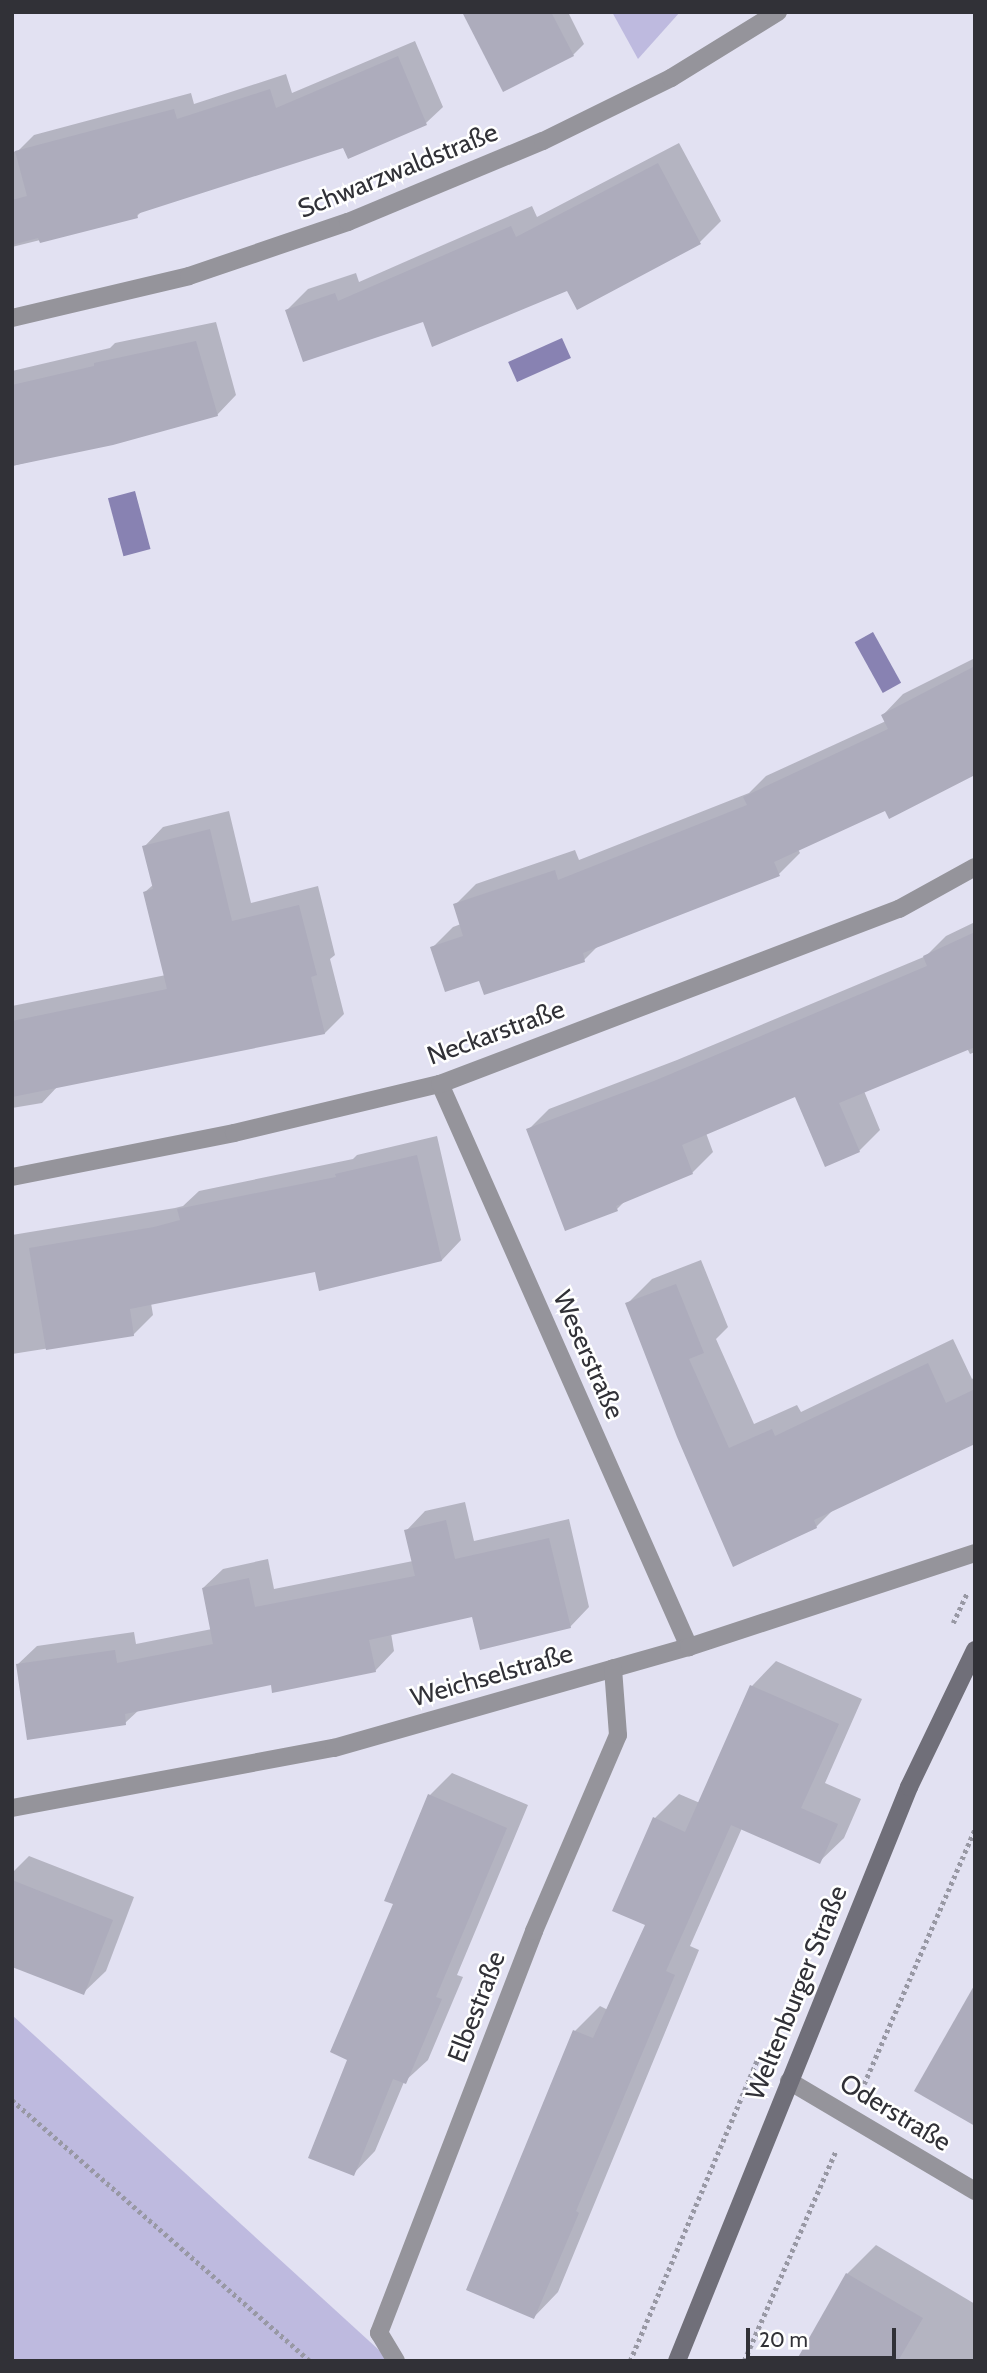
<!DOCTYPE html>
<meta charset="utf-8">
<style>
body{margin:0}
#map{position:relative;width:987px;height:2373px;overflow:hidden;background:#e2e1f2;font-family:Cabin,sans-serif}
div>[style]{position:absolute}
.green>*{inset:0;background:#bebadf}
.water>*{inset:0;background:#8882b2;transform-origin:0 0}
.shadow>*{inset:0;background:#0003}
.building>*{inset:0;background:#adacbc}
.path>*{height:4.5px;margin-top:-2.25px;transform-origin:0;background:repeating-linear-gradient(90deg,#9898a4 0 3.5px,transparent 0 7px)}
.street>*{height:18px;margin:-9px;padding:0 9px;transform-origin:9px;border-radius:9px;background:#95949b}
.secondary>*{height:18px;margin:-9px;padding:0 9px;transform-origin:9px;border-radius:9px;background:#706f79}
span{translate:-50% -50%;white-space:nowrap;text-align:center;line-height:1.15;-webkit-text-stroke:5px #fff;paint-order:stroke}
.street-label{font-size:26px;color:#313137}
.frame{position:absolute;inset:0;border:14px solid #313137;pointer-events:none}
.scale{position:absolute;left:746px;top:2328px;width:150px;height:32px;box-sizing:border-box;border:4px solid #313137;border-top:0;padding-left:9px;font-size:21px;line-height:24px;white-space:nowrap;color:#313137;-webkit-text-stroke:5px #fff;paint-order:stroke}
</style>
<div id="map">
<div class="green">
<i style="clip-path:polygon(612px 12px,680px 12px,638px 59px)"></i>
<i style="clip-path:polygon(12px 2015px,391px 2361px,12px 2361px)"></i>
</div>
<div class="water">
<i style="left:562px;top:338px;width:22px;height:59px;rotate:66deg"></i>
<i style="left:135px;top:491px;width:60px;height:28px;rotate:75deg"></i>
<i style="left:873px;top:632px;width:58px;height:21px;rotate:61deg"></i>
</div>
<div class="shadow">
<i style="clip-path:polygon(464px 12px,568px 12px,584px 44px,573px 55px)"></i>
<i style="clip-path:polygon(415px 41px,443px 107px,426px 123px,349px 157px,344px 146px,142px 211px,137px 216px,12px 247px,12px 152px,18px 151px,34px 135px,191px 93px,194px 104px,286px 74px,292px 93px)"></i>
<i style="clip-path:polygon(679px 143px,721px 221px,700px 242px,567px 288px,424px 320px,287px 310px,308px 289px,356px 273px,359px 282px,532px 206px,537px 217px)"></i>
<i style="clip-path:polygon(216px 322px,236px 395px,217px 415px,12px 466px,12px 371px,110px 348px,115px 343px)"></i>
<i style="clip-path:polygon(975px 658px,975px 773px,886px 808px,798px 849px,800px 853px,779px 874px,600px 944px,584px 960px,480px 978px,432px 948px,453px 927px,461px 924px,455px 905px,476px 884px,575px 850px,579px 860px,749px 793px,766px 776px,886px 721px,883px 715px,903px 694px)"></i>
<i style="clip-path:polygon(229px 811px,251px 903px,318px 886px,335px 955px,330px 959px,344px 1014px,325px 1033px,58px 1086px,42px 1103px,12px 1108px,12px 1006px,166px 975px,145px 892px,154px 884px,144px 847px,163px 827px)"></i>
<i style="clip-path:polygon(975px 922px,975px 1052px,970px 1054px,967px 1048px,864px 1091px,880px 1130px,859px 1151px,796px 1095px,706px 1133px,713px 1152px,692px 1173px,626px 1200px,617px 1209px,528px 1130px,549px 1109px,677px 1060px,926px 956px,946px 936px)"></i>
<i style="clip-path:polygon(437px 1136px,461px 1240px,442px 1260px,316px 1270px,151px 1303px,153px 1315px,133px 1335px,12px 1354px,12px 1235px,175px 1208px,183px 1206px,199px 1191px,353px 1159px,357px 1155px)"></i>
<i style="clip-path:polygon(701px 1260px,728px 1327px,716px 1339px,754px 1424px,797px 1405px,801px 1412px,953px 1339px,972px 1379px,975px 1377px,975px 1437px,834px 1509px,816px 1527px,734px 1564px,627px 1304px,652px 1279px)"></i>
<i style="clip-path:polygon(465px 1502px,474px 1541px,569px 1519px,589px 1607px,570px 1627px,473px 1615px,391px 1633px,394px 1651px,375px 1671px,272px 1683px,140px 1709px,125px 1723px,17px 1665px,37px 1646px,134px 1632px,136px 1644px,212px 1629px,203px 1588px,223px 1569px,268px 1559px,274px 1589px,413px 1561px,406px 1531px,425px 1511px)"></i>
<i style="clip-path:polygon(776px 1661px,862px 1699px,825px 1783px,861px 1799px,844px 1838px,819px 1862px,742px 1828px,690px 1946px,699px 1950px,558px 2292px,534px 2317px,469px 2289px,575px 2031px,600px 2006px,608px 2010px,647px 1925px,655px 1818px,679px 1794px,700px 1803px,752px 1686px)"></i>
<i style="clip-path:polygon(452px 1773px,528px 1805px,457px 1975px,463px 1977px,428px 2060px,404px 2082px,375px 2151px,353px 2174px,350px 2059px,430px 1795px)"></i>
<i style="clip-path:polygon(29px 1856px,134px 1897px,106px 1971px,83px 1993px,12px 1965px,12px 1873px)"></i>
<i style="clip-path:polygon(876px 2245px,975px 2304px,975px 2361px,811px 2361px,847px 2274px)"></i>
</div>
<div class="building">
<i style="clip-path:polygon(462px 12px,551px 12px,574px 56px,503px 92px)"></i>
<i style="clip-path:polygon(398px 56px,427px 125px,348px 159px,343px 148px,137px 214px,138px 218px,40px 243px,38px 238px,12px 245px,12px 200px,27px 196px,15px 151px,174px 109px,177px 119px,270px 89px,276px 108px)"></i>
<i style="clip-path:polygon(658px 163px,701px 244px,577px 310px,567px 291px,432px 347px,423px 322px,303px 362px,285px 310px,335px 293px,338px 301px,511px 226px,516px 237px)"></i>
<i style="clip-path:polygon(196px 341px,218px 416px,113px 445px,12px 466px,12px 385px,94px 366px,94px 363px)"></i>
<i style="clip-path:polygon(975px 666px,975px 775px,889px 819px,885px 811px,774px 862px,780px 876px,583px 953px,585px 962px,484px 995px,479px 981px,445px 992px,430px 947px,463px 936px,453px 904px,555px 870px,558px 880px,747px 805px,743px 797px,888px 729px,881px 715px)"></i>
<i style="clip-path:polygon(210px 829px,232px 921px,299px 905px,317px 975px,311px 977px,325px 1034px,12px 1097px,12px 1021px,167px 989px,143px 892px,153px 889px,142px 846px)"></i>
<i style="clip-path:polygon(975px 932px,975px 1047px,839px 1103px,860px 1152px,825px 1167px,795px 1097px,682px 1145px,693px 1174px,616px 1206px,618px 1211px,565px 1231px,526px 1129px,654px 1081px,927px 966px,923px 956px)"></i>
<i style="clip-path:polygon(417px 1155px,442px 1261px,319px 1291px,315px 1272px,130px 1309px,134px 1336px,46px 1350px,29px 1248px,154px 1227px,180px 1220px,177px 1209px,336px 1177px,335px 1174px)"></i>
<i style="clip-path:polygon(676px 1284px,704px 1353px,689px 1359px,729px 1448px,772px 1429px,775px 1436px,928px 1363px,946px 1403px,975px 1389px,975px 1444px,814px 1520px,817px 1528px,733px 1567px,677px 1437px,625px 1303px)"></i>
<i style="clip-path:polygon(446px 1520px,455px 1559px,549px 1538px,571px 1628px,480px 1650px,472px 1617px,369px 1640px,376px 1672px,272px 1693px,271px 1685px,125px 1714px,126px 1725px,27px 1740px,16px 1664px,115px 1650px,117px 1663px,213px 1644px,202px 1588px,249px 1578px,255px 1607px,415px 1576px,404px 1530px)"></i>
<i style="clip-path:polygon(750px 1685px,839px 1724px,801px 1808px,838px 1824px,820px 1864px,731px 1825px,666px 1971px,675px 1975px,576px 2211px,579px 2213px,534px 2319px,466px 2290px,573px 2030px,593px 2038px,645px 1925px,612px 1911px,653px 1817px,685px 1832px)"></i>
<i style="clip-path:polygon(428px 1794px,507px 1828px,436px 1997px,442px 1999px,406px 2084px,393px 2079px,354px 2176px,308px 2158px,347px 2060px,330px 2052px,393px 1904px,384px 1901px)"></i>
<i style="clip-path:polygon(12px 1880px,113px 1920px,84px 1995px,12px 1967px)"></i>
<i style="clip-path:polygon(975px 1984px,975px 2126px,914px 2091px)"></i>
<i style="clip-path:polygon(846px 2273px,923px 2318px,898px 2361px,796px 2361px)"></i>
</div>
<div class="path">
<i style="left:953px;top:1623px;width:33px;rotate:-65deg"></i>
<i style="left:864px;top:2084px;width:278px;rotate:-66.5deg"></i>
<i style="left:12px;top:2100px;width:396px;rotate:41.2deg"></i>
<i style="left:630px;top:2361px;width:332px;rotate:-67.1deg"></i>
<i style="left:744px;top:2361px;width:230px;rotate:-66.4deg"></i>
</div>
<div class="street">
<i style="left:12px;top:318px;width:182px;rotate:-13.3deg"></i>
<i style="left:189px;top:276px;width:168px;rotate:-18.8deg"></i>
<i style="left:348px;top:222px;width:211px;rotate:-22.6deg"></i>
<i style="left:543px;top:141px;width:143px;rotate:-26.2deg"></i>
<i style="left:671px;top:78px;width:126px;rotate:-31.7deg"></i>
<i style="left:440px;top:1084px;width:616px;rotate:66.14deg"></i>
<i style="left:12px;top:1177px;width:226px;rotate:-11.2deg"></i>
<i style="left:234px;top:1133px;width:212px;rotate:-13.4deg"></i>
<i style="left:440px;top:1084px;width:491px;rotate:-20.9deg"></i>
<i style="left:899px;top:909px;width:87px;rotate:-28.9deg"></i>
<i style="left:12px;top:1808px;width:328px;rotate:-10.6deg"></i>
<i style="left:334px;top:1748px;width:369px;rotate:-15.9deg"></i>
<i style="left:689px;top:1647px;width:301px;rotate:-18.2deg"></i>
<i style="left:789px;top:2081px;width:216px;rotate:30.6deg"></i>
<i style="left:396px;top:2361px;width:33px;rotate:-121deg"></i>
<i style="left:379px;top:2333px;width:431px;rotate:-68.9deg"></i>
<i style="left:534px;top:1931px;width:213px;rotate:-66.8deg"></i>
<i style="left:618px;top:1735px;width:67px;rotate:-94.3deg"></i>
</div>
<div class="secondary">
<i style="left:677px;top:2361px;width:619px;rotate:-67.99deg"></i>
<i style="left:909px;top:1787px;width:152px;rotate:-64.3deg"></i>
</div>
<div class="street-label">
<span style="left:398px;top:171px;rotate:-22deg">Schwarzwaldstraße</span>
<span style="left:496px;top:1033px;rotate:-20deg">Neckarstraße</span>
<span style="left:588px;top:1355px;rotate:66deg">Weserstraße</span>
<span style="left:492px;top:1676px;rotate:-16deg">Weichselstraße</span>
<span style="left:797px;top:1993px;rotate:-68deg">Weltenburger Straße</span>
<span style="left:477px;top:2007px;rotate:-69deg">Elbestraße</span>
<span style="left:895px;top:2113px;rotate:31deg">Oderstraße</span>
</div>
<div class="frame"></div>
<div class="scale">20 m</div>
</div>
